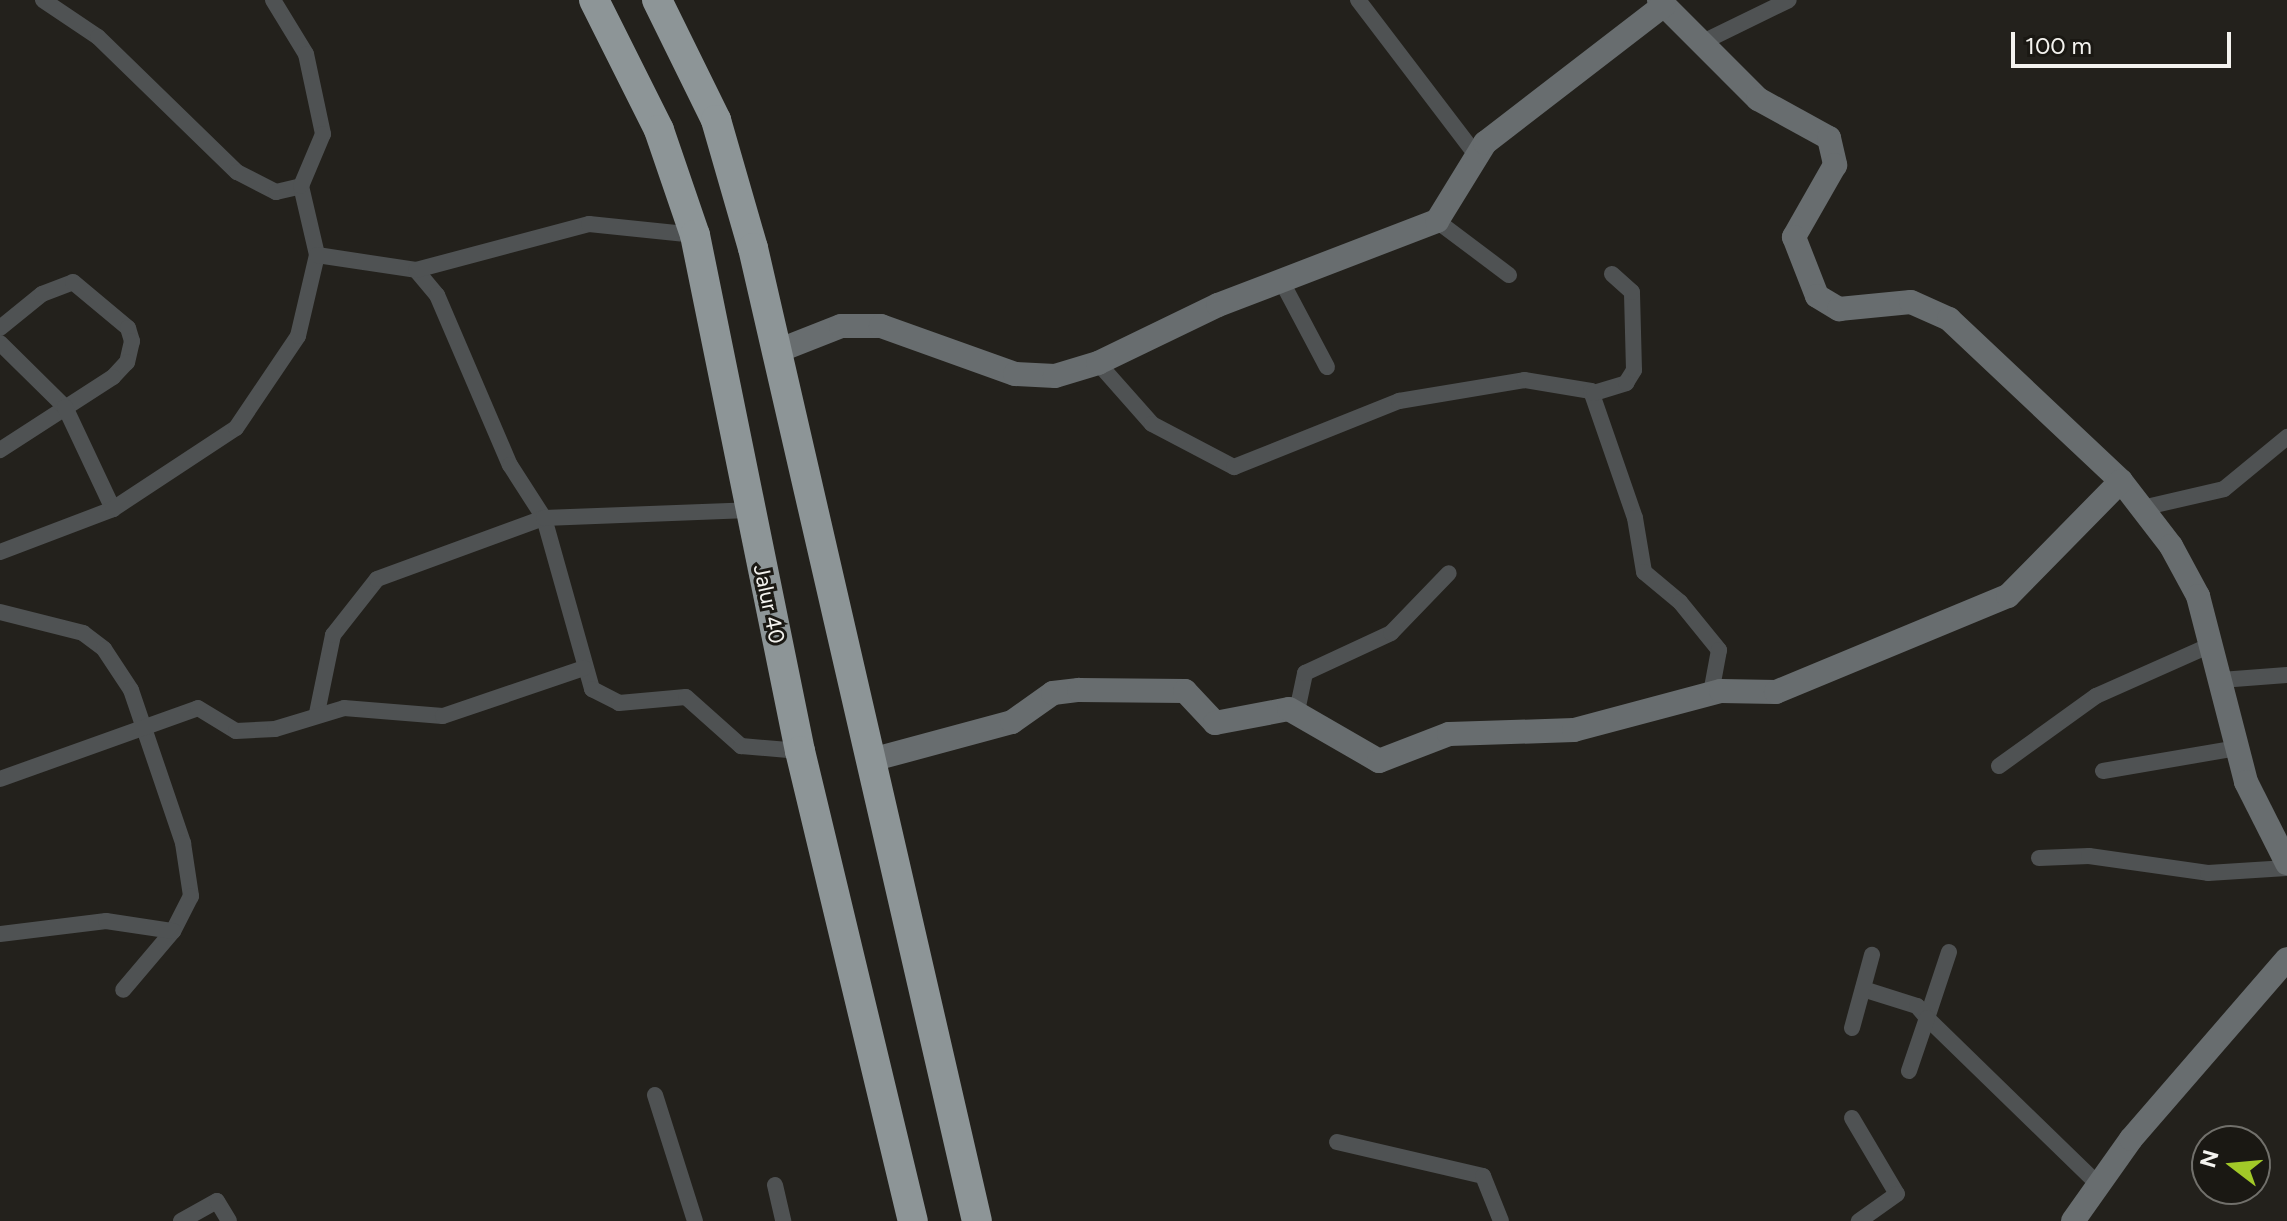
<!DOCTYPE html>
<style>
body{margin:0}
#map{position:relative;width:2287px;height:1221px;overflow:hidden;background:#23211c;font-family:Figtree,sans-serif}
div>[style]{position:absolute}
.street>*{height:16px;margin:-8px;padding:0 8px;transform-origin:8px;border-radius:8px;background:#4f5253}
.secondary>*{height:24px;margin:-12px;padding:0 12px;transform-origin:12px;border-radius:12px;background:#686d6f}
.highway>*{height:30px;margin:-15px;padding:0 15px;transform-origin:15px;border-radius:15px;background:#8d9597}
span{translate:-50% -50%;white-space:nowrap;text-align:center;line-height:1.15;-webkit-text-stroke:6px #1a1813;paint-order:stroke}
.street-label{font-size:22px;color:#f4f3ef}
.north{position:absolute;left:2191px;top:1125px;width:80px;height:80px;box-sizing:border-box;background:#1a1813;border:2px solid #71706b;border-radius:50%;rotate:286deg;font-size:22px;font-weight:700;line-height:32px;text-align:center;color:#f4f3ef}
.north::after{content:'';display:block;margin:auto;width:28px;height:36px;background:#a2c928;clip-path:polygon(50% 0,100% 100%,50% 72%,0 100%)}
.scale{position:absolute;left:2011px;top:32px;width:220px;height:36px;box-sizing:border-box;border:4px solid #f4f3ef;border-top:0;padding-left:10px;font-size:24px;line-height:28px;white-space:nowrap;color:#f4f3ef;-webkit-text-stroke:6px #1a1813;paint-order:stroke}
</style>
<div id="map">
<div class="street">
<i style="left:43px;top:0;width:66px;rotate:33.9deg"></i>
<i style="left:98px;top:37px;width:194px;rotate:44.2deg"></i>
<i style="left:237px;top:172px;width:44px;rotate:27.1deg"></i>
<i style="left:276px;top:192px;width:26px;rotate:-13deg"></i>
<i style="left:301px;top:186px;width:71px;rotate:76.9deg"></i>
<i style="left:273px;top:0;width:63px;rotate:58.6deg"></i>
<i style="left:306px;top:54px;width:82px;rotate:78deg"></i>
<i style="left:323px;top:134px;width:56px;rotate:112.9deg"></i>
<i style="left:1358px;top:0;width:195px;rotate:52.7deg"></i>
<i style="left:1705px;top:41px;width:93px;rotate:-26deg"></i>
<i style="left:1437px;top:221px;width:90px;rotate:36.9deg"></i>
<i style="left:416px;top:270px;width:33px;rotate:50deg"></i>
<i style="left:437px;top:295px;width:185px;rotate:66.8deg"></i>
<i style="left:510px;top:465px;width:63px;rotate:57.3deg"></i>
<i style="left:544px;top:518px;width:178px;rotate:74.3deg"></i>
<i style="left:592px;top:689px;width:30px;rotate:27deg"></i>
<i style="left:619px;top:703px;width:67px;rotate:-5.1deg"></i>
<i style="left:686px;top:697px;width:74px;rotate:41.7deg"></i>
<i style="left:741px;top:746px;width:59px;rotate:4.8deg"></i>
<i style="left:1283px;top:284px;width:94px;rotate:62.1deg"></i>
<i style="left:0;top:328px;width:54px;rotate:-39deg"></i>
<i style="left:42px;top:294px;width:33px;rotate:-21deg"></i>
<i style="left:73px;top:282px;width:72px;rotate:39.9deg"></i>
<i style="left:128px;top:328px;width:14px;rotate:73deg"></i>
<i style="left:132px;top:341px;width:22px;rotate:103deg"></i>
<i style="left:127px;top:362px;width:21px;rotate:133deg"></i>
<i style="left:113px;top:377px;width:135px;rotate:147.1deg"></i>
<i style="left:0;top:343px;width:91px;rotate:44.6deg"></i>
<i style="left:65px;top:407px;width:113px;rotate:64.8deg"></i>
<i style="left:1098px;top:363px;width:81px;rotate:48.5deg"></i>
<i style="left:1152px;top:424px;width:93px;rotate:27.7deg"></i>
<i style="left:1234px;top:467px;width:178px;rotate:-21.8deg"></i>
<i style="left:1399px;top:401px;width:127px;rotate:-9.5deg"></i>
<i style="left:1524px;top:380px;width:68px;rotate:9.3deg"></i>
<i style="left:1591px;top:391px;width:134px;rotate:70.9deg"></i>
<i style="left:1635px;top:518px;width:55px;rotate:80.5deg"></i>
<i style="left:1644px;top:572px;width:47px;rotate:39.8deg"></i>
<i style="left:1680px;top:602px;width:62px;rotate:50.9deg"></i>
<i style="left:1719px;top:650px;width:44px;rotate:100.5deg"></i>
<i style="left:1594px;top:393px;width:34px;rotate:-17deg"></i>
<i style="left:1626px;top:383px;width:15px;rotate:-58deg"></i>
<i style="left:1634px;top:370px;width:78px;rotate:-91.5deg"></i>
<i style="left:1632px;top:292px;width:27px;rotate:-138deg"></i>
<i style="left:2142px;top:508px;width:84px;rotate:-13deg"></i>
<i style="left:2224px;top:489px;width:82px;rotate:-39.5deg"></i>
<i style="left:0;top:552px;width:121px;rotate:-20.8deg"></i>
<i style="left:113px;top:509px;width:147px;rotate:-33.4deg"></i>
<i style="left:236px;top:428px;width:111px;rotate:-56deg"></i>
<i style="left:298px;top:336px;width:83px;rotate:-76.8deg"></i>
<i style="left:317px;top:255px;width:100px;rotate:8.6deg"></i>
<i style="left:416px;top:270px;width:179px;rotate:-14.9deg"></i>
<i style="left:589px;top:224px;width:107px;rotate:5.9deg"></i>
<i style="left:0;top:612px;width:86px;rotate:14.2deg"></i>
<i style="left:83px;top:633px;width:26px;rotate:37deg"></i>
<i style="left:104px;top:649px;width:49px;rotate:56.6deg"></i>
<i style="left:131px;top:690px;width:162px;rotate:71.2deg"></i>
<i style="left:183px;top:843px;width:54px;rotate:81.4deg"></i>
<i style="left:191px;top:896px;width:39px;rotate:117deg"></i>
<i style="left:173px;top:931px;width:77px;rotate:130.3deg"></i>
<i style="left:2221px;top:680px;width:66px;rotate:-4.3deg"></i>
<i style="left:1297px;top:711px;width:39px;rotate:-78deg"></i>
<i style="left:1305px;top:673px;width:95px;rotate:-24.9deg"></i>
<i style="left:1391px;top:633px;width:83px;rotate:-46deg"></i>
<i style="left:317px;top:713px;width:80px;rotate:-78.4deg"></i>
<i style="left:333px;top:635px;width:71px;rotate:-51.8deg"></i>
<i style="left:377px;top:579px;width:178px;rotate:-20.1deg"></i>
<i style="left:544px;top:518px;width:205px;rotate:-2.2deg"></i>
<i style="left:1999px;top:766px;width:120px;rotate:-35.8deg"></i>
<i style="left:2096px;top:696px;width:128px;rotate:-24deg"></i>
<i style="left:2103px;top:771px;width:137px;rotate:-9.7deg"></i>
<i style="left:0;top:779px;width:210px;rotate:-19.7deg"></i>
<i style="left:198px;top:708px;width:44px;rotate:31.2deg"></i>
<i style="left:236px;top:731px;width:39px;rotate:-3deg"></i>
<i style="left:275px;top:729px;width:72px;rotate:-16.9deg"></i>
<i style="left:344px;top:708px;width:99px;rotate:4.6deg"></i>
<i style="left:443px;top:716px;width:149px;rotate:-18.8deg"></i>
<i style="left:2039px;top:858px;width:50px;rotate:-2.3deg"></i>
<i style="left:2089px;top:856px;width:120px;rotate:8.1deg"></i>
<i style="left:2208px;top:873px;width:79px;rotate:-3.6deg"></i>
<i style="left:0;top:934px;width:107px;rotate:-7deg"></i>
<i style="left:106px;top:921px;width:68px;rotate:8.5deg"></i>
<i style="left:1949px;top:952px;width:70px;rotate:108.4deg"></i>
<i style="left:1927px;top:1018px;width:240px;rotate:44.2deg"></i>
<i style="left:1863px;top:989px;width:57px;rotate:17.5deg"></i>
<i style="left:1917px;top:1006px;width:16px;rotate:50deg"></i>
<i style="left:1927px;top:1018px;width:56px;rotate:108.8deg"></i>
<i style="left:1852px;top:1028px;width:76px;rotate:-74.7deg"></i>
<i style="left:655px;top:1095px;width:132px;rotate:72.4deg"></i>
<i style="left:1852px;top:1118px;width:88px;rotate:59.4deg"></i>
<i style="left:1897px;top:1194px;width:47px;rotate:144.6deg"></i>
<i style="left:1337px;top:1142px;width:150px;rotate:13.1deg"></i>
<i style="left:1483px;top:1176px;width:48px;rotate:68.2deg"></i>
<i style="left:775px;top:1185px;width:37px;rotate:77deg"></i>
<i style="left:181px;top:1221px;width:41px;rotate:-29.1deg"></i>
<i style="left:217px;top:1201px;width:23px;rotate:59deg"></i>
</div>
<div class="secondary">
<i style="left:1659px;top:0;width:140px;rotate:45deg"></i>
<i style="left:1758px;top:99px;width:81px;rotate:28.8deg"></i>
<i style="left:1829px;top:138px;width:28px;rotate:77deg"></i>
<i style="left:1835px;top:165px;width:83px;rotate:119.7deg"></i>
<i style="left:1794px;top:237px;width:63px;rotate:68.7deg"></i>
<i style="left:1817px;top:296px;width:26px;rotate:31deg"></i>
<i style="left:1839px;top:309px;width:72px;rotate:-5.6deg"></i>
<i style="left:1911px;top:302px;width:42px;rotate:24.1deg"></i>
<i style="left:1949px;top:319px;width:236px;rotate:43.3deg"></i>
<i style="left:2121px;top:481px;width:82px;rotate:52.4deg"></i>
<i style="left:2171px;top:546px;width:57px;rotate:61.6deg"></i>
<i style="left:2198px;top:596px;width:192px;rotate:75.5deg"></i>
<i style="left:2246px;top:782px;width:91px;rotate:63.2deg"></i>
<i style="left:775px;top:352px;width:71px;rotate:-21.5deg"></i>
<i style="left:841px;top:326px;width:40px"></i>
<i style="left:881px;top:326px;width:142px;rotate:19.7deg"></i>
<i style="left:1015px;top:374px;width:40px;rotate:2.9deg"></i>
<i style="left:1055px;top:376px;width:45px;rotate:-16.8deg"></i>
<i style="left:1098px;top:363px;width:133px;rotate:-25.8deg"></i>
<i style="left:1218px;top:305px;width:235px;rotate:-21deg"></i>
<i style="left:1437px;top:221px;width:92px;rotate:-58.4deg"></i>
<i style="left:1485px;top:143px;width:226px;rotate:-37.6deg"></i>
<i style="left:871px;top:760px;width:146px;rotate:-15.1deg"></i>
<i style="left:1012px;top:722px;width:50px;rotate:-35.3deg"></i>
<i style="left:1053px;top:693px;width:26px;rotate:-7deg"></i>
<i style="left:1079px;top:690px;width:106px;rotate:0.5deg"></i>
<i style="left:1185px;top:691px;width:44px;rotate:46.8deg"></i>
<i style="left:1215px;top:723px;width:75px;rotate:-10.7deg"></i>
<i style="left:1289px;top:709px;width:104px;rotate:30deg"></i>
<i style="left:1379px;top:761px;width:75px;rotate:-21.1deg"></i>
<i style="left:1449px;top:734px;width:125px;rotate:-1.8deg"></i>
<i style="left:1574px;top:730px;width:152px;rotate:-14.9deg"></i>
<i style="left:1721px;top:691px;width:55px;rotate:1deg"></i>
<i style="left:1776px;top:692px;width:251px;rotate:-22.5deg"></i>
<i style="left:2008px;top:596px;width:161px;rotate:-45.5deg"></i>
<i style="left:2073px;top:1221px;width:100px;rotate:-54.7deg"></i>
<i style="left:2131px;top:1139px;width:238px;rotate:-49.1deg"></i>
</div>
<div class="highway">
<i style="left:594px;top:0;width:145px;rotate:63.4deg"></i>
<i style="left:659px;top:130px;width:111px;rotate:71.1deg"></i>
<i style="left:695px;top:235px;width:527px;rotate:78.5deg"></i>
<i style="left:800px;top:751px;width:483px;rotate:76.5deg"></i>
<i style="left:657px;top:0;width:134px;rotate:63.8deg"></i>
<i style="left:716px;top:120px;width:133px;rotate:73.9deg"></i>
<i style="left:753px;top:248px;width:998px;rotate:77.04deg"></i>
</div>
<div class="street-label">
<span style="left:769px;top:604px;rotate:78deg">Jalur 40</span>
</div>
<div class="north">N</div>
<div class="scale">100 m</div>
</div>
